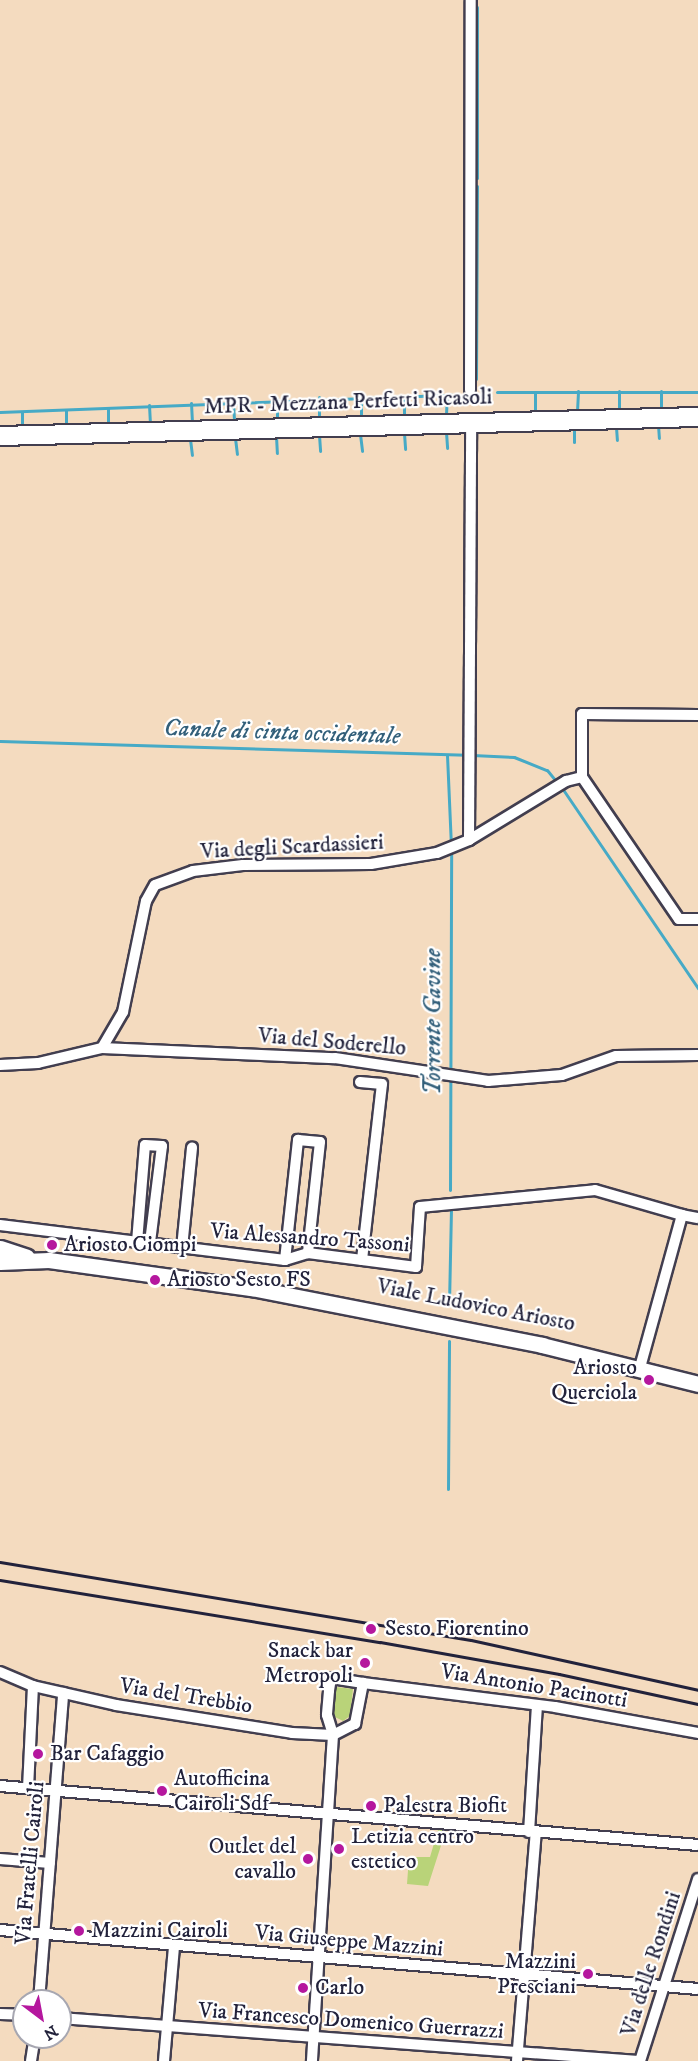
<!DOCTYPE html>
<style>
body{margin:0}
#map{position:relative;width:698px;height:2061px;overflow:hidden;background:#f4dbbf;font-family:"IM FELL DW Pica",serif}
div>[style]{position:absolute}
.green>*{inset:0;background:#b9d379}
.stream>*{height:3px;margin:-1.5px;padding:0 1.5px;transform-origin:1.5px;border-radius:1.5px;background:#46aac6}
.roads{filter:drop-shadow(2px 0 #423e4f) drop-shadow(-2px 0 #423e4f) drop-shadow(0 2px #423e4f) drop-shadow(0 -2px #423e4f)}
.street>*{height:10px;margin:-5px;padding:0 5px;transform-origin:5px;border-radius:5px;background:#fff}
.secondary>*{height:15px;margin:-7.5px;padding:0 7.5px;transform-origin:7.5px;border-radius:7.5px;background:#fff}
.primary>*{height:18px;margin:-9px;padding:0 9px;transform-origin:9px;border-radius:9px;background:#fff}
.rail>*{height:3px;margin:-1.5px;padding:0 1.5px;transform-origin:1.5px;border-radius:1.5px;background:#22223b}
.dots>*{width:16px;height:16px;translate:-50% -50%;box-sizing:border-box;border:3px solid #fff;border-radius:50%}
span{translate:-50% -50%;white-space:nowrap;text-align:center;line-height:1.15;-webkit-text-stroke:4.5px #fff;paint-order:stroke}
.street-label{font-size:22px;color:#22223b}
.poi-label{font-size:22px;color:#22223b}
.left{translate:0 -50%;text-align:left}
.right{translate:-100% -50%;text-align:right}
.water-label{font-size:24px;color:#325f7a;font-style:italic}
.north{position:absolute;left:12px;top:1989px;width:60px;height:60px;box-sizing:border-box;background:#fff;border:2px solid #a7a7b1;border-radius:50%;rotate:148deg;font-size:16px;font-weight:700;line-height:24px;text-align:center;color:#22223b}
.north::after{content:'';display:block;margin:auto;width:21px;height:27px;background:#b5179e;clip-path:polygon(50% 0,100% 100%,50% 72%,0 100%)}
</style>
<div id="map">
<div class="green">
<i style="clip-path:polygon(336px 1687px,353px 1689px,350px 1716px,343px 1721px,333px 1716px)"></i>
<i style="clip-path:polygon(438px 1830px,446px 1830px,428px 1886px,407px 1884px,409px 1857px,430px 1857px)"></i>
</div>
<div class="stream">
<i style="left:476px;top:1px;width:1px;rotate:-90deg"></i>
<i style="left:477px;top:178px;width:171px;rotate:-90deg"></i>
<i style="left:476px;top:379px;width:193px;rotate:-89.7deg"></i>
<i style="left:661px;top:391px;width:16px;rotate:90deg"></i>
<i style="left:497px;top:392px;width:201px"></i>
<i style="left:535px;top:392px;width:19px;rotate:90deg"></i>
<i style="left:404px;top:396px;width:21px;rotate:90deg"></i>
<i style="left:319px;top:397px;width:22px;rotate:90deg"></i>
<i style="left:277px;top:399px;width:22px;rotate:90deg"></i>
<i style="left:233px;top:401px;width:21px;rotate:87deg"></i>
<i style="left:191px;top:403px;width:19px;rotate:87deg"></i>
<i style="left:149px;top:405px;width:20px;rotate:87deg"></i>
<i style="left:66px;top:410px;width:16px;rotate:90deg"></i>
<i style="left:619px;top:410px;width:19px;rotate:-90deg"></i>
<i style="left:577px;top:411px;width:20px;rotate:-87deg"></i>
<i style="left:0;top:412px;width:452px;rotate:-2.2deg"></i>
<i style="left:22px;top:412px;width:16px;rotate:90deg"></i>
<i style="left:446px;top:414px;width:19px;rotate:-87deg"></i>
<i style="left:361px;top:418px;width:22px;rotate:-90deg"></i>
<i style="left:658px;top:425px;width:13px;rotate:86deg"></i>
<i style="left:108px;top:426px;width:18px;rotate:-90deg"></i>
<i style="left:616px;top:427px;width:13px;rotate:86deg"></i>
<i style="left:574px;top:429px;width:13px;rotate:90deg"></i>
<i style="left:446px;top:432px;width:16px;rotate:86deg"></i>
<i style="left:404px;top:433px;width:16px;rotate:86deg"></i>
<i style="left:360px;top:434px;width:17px;rotate:83deg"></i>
<i style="left:319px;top:435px;width:16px;rotate:86deg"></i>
<i style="left:276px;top:436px;width:17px;rotate:87deg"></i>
<i style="left:235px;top:438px;width:16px;rotate:83deg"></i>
<i style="left:190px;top:439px;width:16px;rotate:83deg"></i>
<i style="left:0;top:741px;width:466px;rotate:1.7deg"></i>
<i style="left:447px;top:755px;width:90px;rotate:87.5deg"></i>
<i style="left:472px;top:755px;width:42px;rotate:2.7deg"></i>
<i style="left:514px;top:757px;width:35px;rotate:22deg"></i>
<i style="left:547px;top:770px;width:14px;rotate:51deg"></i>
<i style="left:562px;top:788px;width:242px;rotate:55.8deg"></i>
<i style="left:450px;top:1190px;width:336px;rotate:-89.8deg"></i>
<i style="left:449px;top:1304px;width:95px;rotate:-88.8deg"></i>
<i style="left:448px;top:1489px;width:148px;rotate:-89.6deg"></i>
</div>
<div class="roads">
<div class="street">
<i style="left:470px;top:390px;width:390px;rotate:-89.9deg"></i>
<i style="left:582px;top:777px;width:172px;rotate:55.7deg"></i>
<i style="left:679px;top:919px;width:19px"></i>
<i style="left:582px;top:777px;width:63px;rotate:-90deg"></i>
<i style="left:582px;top:714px;width:116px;rotate:0.5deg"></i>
<i style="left:469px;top:840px;width:410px;rotate:-89.7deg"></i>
<i style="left:102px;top:1048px;width:233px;rotate:2.5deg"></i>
<i style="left:335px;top:1058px;width:155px;rotate:8.5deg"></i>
<i style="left:488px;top:1081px;width:74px;rotate:-4.6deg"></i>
<i style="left:562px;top:1075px;width:57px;rotate:-19.4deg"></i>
<i style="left:616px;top:1056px;width:82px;rotate:-0.7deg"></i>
<i style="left:0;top:1065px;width:38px;rotate:-3deg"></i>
<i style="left:38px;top:1063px;width:66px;rotate:-13.2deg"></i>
<i style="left:102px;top:1048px;width:42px;rotate:-59.7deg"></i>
<i style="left:123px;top:1012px;width:113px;rotate:-78.3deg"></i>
<i style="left:146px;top:901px;width:18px;rotate:-61deg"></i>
<i style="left:155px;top:885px;width:40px;rotate:-20.2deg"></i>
<i style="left:193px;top:871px;width:50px;rotate:-6.8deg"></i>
<i style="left:243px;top:865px;width:128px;rotate:-0.4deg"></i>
<i style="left:371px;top:864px;width:67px;rotate:-9.5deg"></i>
<i style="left:437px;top:853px;width:35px;rotate:-22deg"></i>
<i style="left:469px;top:840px;width:114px;rotate:-31.3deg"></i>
<i style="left:566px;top:781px;width:16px;rotate:-14deg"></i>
<i style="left:360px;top:1082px;width:22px;rotate:5deg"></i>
<i style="left:382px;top:1084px;width:177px;rotate:96.5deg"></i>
<i style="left:682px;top:1215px;width:16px;rotate:11deg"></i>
<i style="left:0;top:1225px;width:287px;rotate:7deg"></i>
<i style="left:285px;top:1260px;width:24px;rotate:-17deg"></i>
<i style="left:308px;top:1253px;width:109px;rotate:7.4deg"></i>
<i style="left:416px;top:1267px;width:60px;rotate:-86.2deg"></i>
<i style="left:420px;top:1207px;width:176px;rotate:-5.5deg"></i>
<i style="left:595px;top:1190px;width:91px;rotate:16deg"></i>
<i style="left:682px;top:1215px;width:158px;rotate:105.4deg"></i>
<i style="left:137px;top:1242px;width:97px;rotate:-85.3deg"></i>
<i style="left:145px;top:1145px;width:17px;rotate:3deg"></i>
<i style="left:162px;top:1146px;width:98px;rotate:97.1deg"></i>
<i style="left:182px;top:1248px;width:101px;rotate:-84.3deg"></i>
<i style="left:285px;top:1260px;width:121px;rotate:-83.8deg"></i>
<i style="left:298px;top:1140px;width:22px;rotate:5deg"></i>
<i style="left:320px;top:1142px;width:112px;rotate:96.2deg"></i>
<i style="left:0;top:1672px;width:36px;rotate:23deg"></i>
<i style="left:33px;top:1686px;width:85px;rotate:12.9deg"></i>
<i style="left:116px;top:1705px;width:178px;rotate:9deg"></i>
<i style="left:292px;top:1733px;width:41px;rotate:2.8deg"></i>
<i style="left:333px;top:1735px;width:25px;rotate:-27deg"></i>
<i style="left:355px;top:1724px;width:42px;rotate:-79deg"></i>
<i style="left:363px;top:1683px;width:32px;rotate:-171deg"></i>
<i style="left:331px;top:1678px;width:13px;rotate:99deg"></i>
<i style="left:329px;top:1691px;width:24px;rotate:95deg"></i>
<i style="left:327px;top:1715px;width:21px;rotate:73deg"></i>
<i style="left:333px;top:1735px;width:327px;rotate:93.7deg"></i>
<i style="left:363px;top:1683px;width:193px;rotate:7.1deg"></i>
<i style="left:555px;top:1707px;width:145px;rotate:10.3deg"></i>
<i style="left:0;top:1786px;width:700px;rotate:4.83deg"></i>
<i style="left:28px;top:1788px;width:102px;rotate:-87.2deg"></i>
<i style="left:529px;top:1832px;width:127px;rotate:-86.4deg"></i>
<i style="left:0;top:1859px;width:50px;rotate:4.6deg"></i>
<i style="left:0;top:1930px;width:700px;rotate:4.83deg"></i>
<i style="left:39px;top:2001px;width:309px;rotate:-85.5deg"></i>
<i style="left:0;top:2014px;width:24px;rotate:2deg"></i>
<i style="left:60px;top:2018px;width:580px;rotate:4.25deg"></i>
<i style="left:31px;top:2061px;width:24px;rotate:-81deg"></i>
<i style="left:164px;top:2061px;width:115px;rotate:-85deg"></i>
<i style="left:517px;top:2061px;width:230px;rotate:-85.3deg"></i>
<i style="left:640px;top:2061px;width:191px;rotate:-72.3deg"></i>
</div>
<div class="secondary">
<i style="left:0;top:1248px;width:28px;rotate:18deg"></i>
<i style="left:0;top:1262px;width:49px;rotate:-2.3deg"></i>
<i style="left:49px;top:1260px;width:205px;rotate:7.9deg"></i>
<i style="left:252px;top:1288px;width:296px;rotate:11.1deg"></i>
<i style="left:542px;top:1345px;width:161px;rotate:14deg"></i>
</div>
<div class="primary">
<i style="left:0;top:436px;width:698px;rotate:-1.56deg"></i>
</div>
</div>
<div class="rail">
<i style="left:0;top:1562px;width:477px;rotate:9.4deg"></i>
<i style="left:471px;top:1640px;width:232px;rotate:12.4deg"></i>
<i style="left:0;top:1580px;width:385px;rotate:9.3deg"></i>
<i style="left:380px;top:1642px;width:182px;rotate:10.1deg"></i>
<i style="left:559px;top:1674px;width:142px;rotate:12.2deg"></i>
</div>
<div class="dots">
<i style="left:52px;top:1245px;background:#b5179e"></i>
<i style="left:155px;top:1280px;background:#b5179e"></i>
<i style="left:649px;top:1380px;background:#b5179e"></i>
<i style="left:371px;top:1629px;background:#b5179e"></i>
<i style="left:365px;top:1663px;background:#b5179e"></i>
<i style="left:38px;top:1754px;background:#b5179e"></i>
<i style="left:162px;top:1791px;background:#b5179e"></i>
<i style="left:371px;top:1806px;background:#b5179e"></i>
<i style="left:339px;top:1849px;background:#b5179e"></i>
<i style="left:308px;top:1859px;background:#b5179e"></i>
<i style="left:79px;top:1931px;background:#b5179e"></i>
<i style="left:588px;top:1974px;background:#b5179e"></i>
<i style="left:303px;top:1988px;background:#b5179e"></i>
</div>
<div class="street-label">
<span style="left:348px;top:402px;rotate:-2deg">MPR - Mezzana Perfetti Ricasoli</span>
<span style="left:292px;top:847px;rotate:-3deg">Via degli Scardassieri</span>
<span style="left:332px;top:1042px;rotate:5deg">Via del Soderello</span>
<span style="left:310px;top:1238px;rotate:4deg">Via Alessandro Tassoni</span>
<span style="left:476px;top:1305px;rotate:11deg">Viale Ludovico Ariosto</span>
<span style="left:534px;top:1686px;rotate:9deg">Via Antonio Pacinotti</span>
<span style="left:186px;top:1696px;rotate:9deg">Via del Trebbio</span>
<span style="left:30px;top:1863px;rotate:-85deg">Via Fratelli Cairoli</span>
<span style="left:349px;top:1941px;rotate:5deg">Via Giuseppe Mazzini</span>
<span style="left:651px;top:1964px;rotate:-72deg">Via delle Rondini</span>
<span style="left:351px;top:2021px;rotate:4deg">Via Francesco Domenico Guerrazzi</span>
</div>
<div class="poi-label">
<span class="left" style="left:64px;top:1245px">Ariosto Ciompi</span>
<span class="left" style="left:167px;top:1280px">Ariosto Sesto FS</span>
<span class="right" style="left:637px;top:1380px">Ariosto<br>Querciola</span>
<span class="left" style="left:385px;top:1629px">Sesto Fiorentino</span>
<span class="right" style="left:353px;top:1663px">Snack bar<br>Metropoli</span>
<span class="left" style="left:50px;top:1754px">Bar Cafaggio</span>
<span class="left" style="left:174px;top:1791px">Autofficina<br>Cairoli Sdf</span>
<span class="left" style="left:383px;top:1806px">Palestra Biofit</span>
<span class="left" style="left:351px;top:1849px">Letizia centro<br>estetico</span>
<span class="right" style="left:296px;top:1859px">Outlet del<br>cavallo</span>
<span class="left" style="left:91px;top:1931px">Mazzini Cairoli</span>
<span class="right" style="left:576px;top:1974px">Mazzini<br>Presciani</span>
<span class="left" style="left:315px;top:1988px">Carlo</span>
</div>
<div class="water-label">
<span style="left:282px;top:733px;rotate:2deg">Canale di cinta occidentale</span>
<span style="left:434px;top:1022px;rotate:-90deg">Torrente Gavine</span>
</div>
<div class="north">N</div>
</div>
